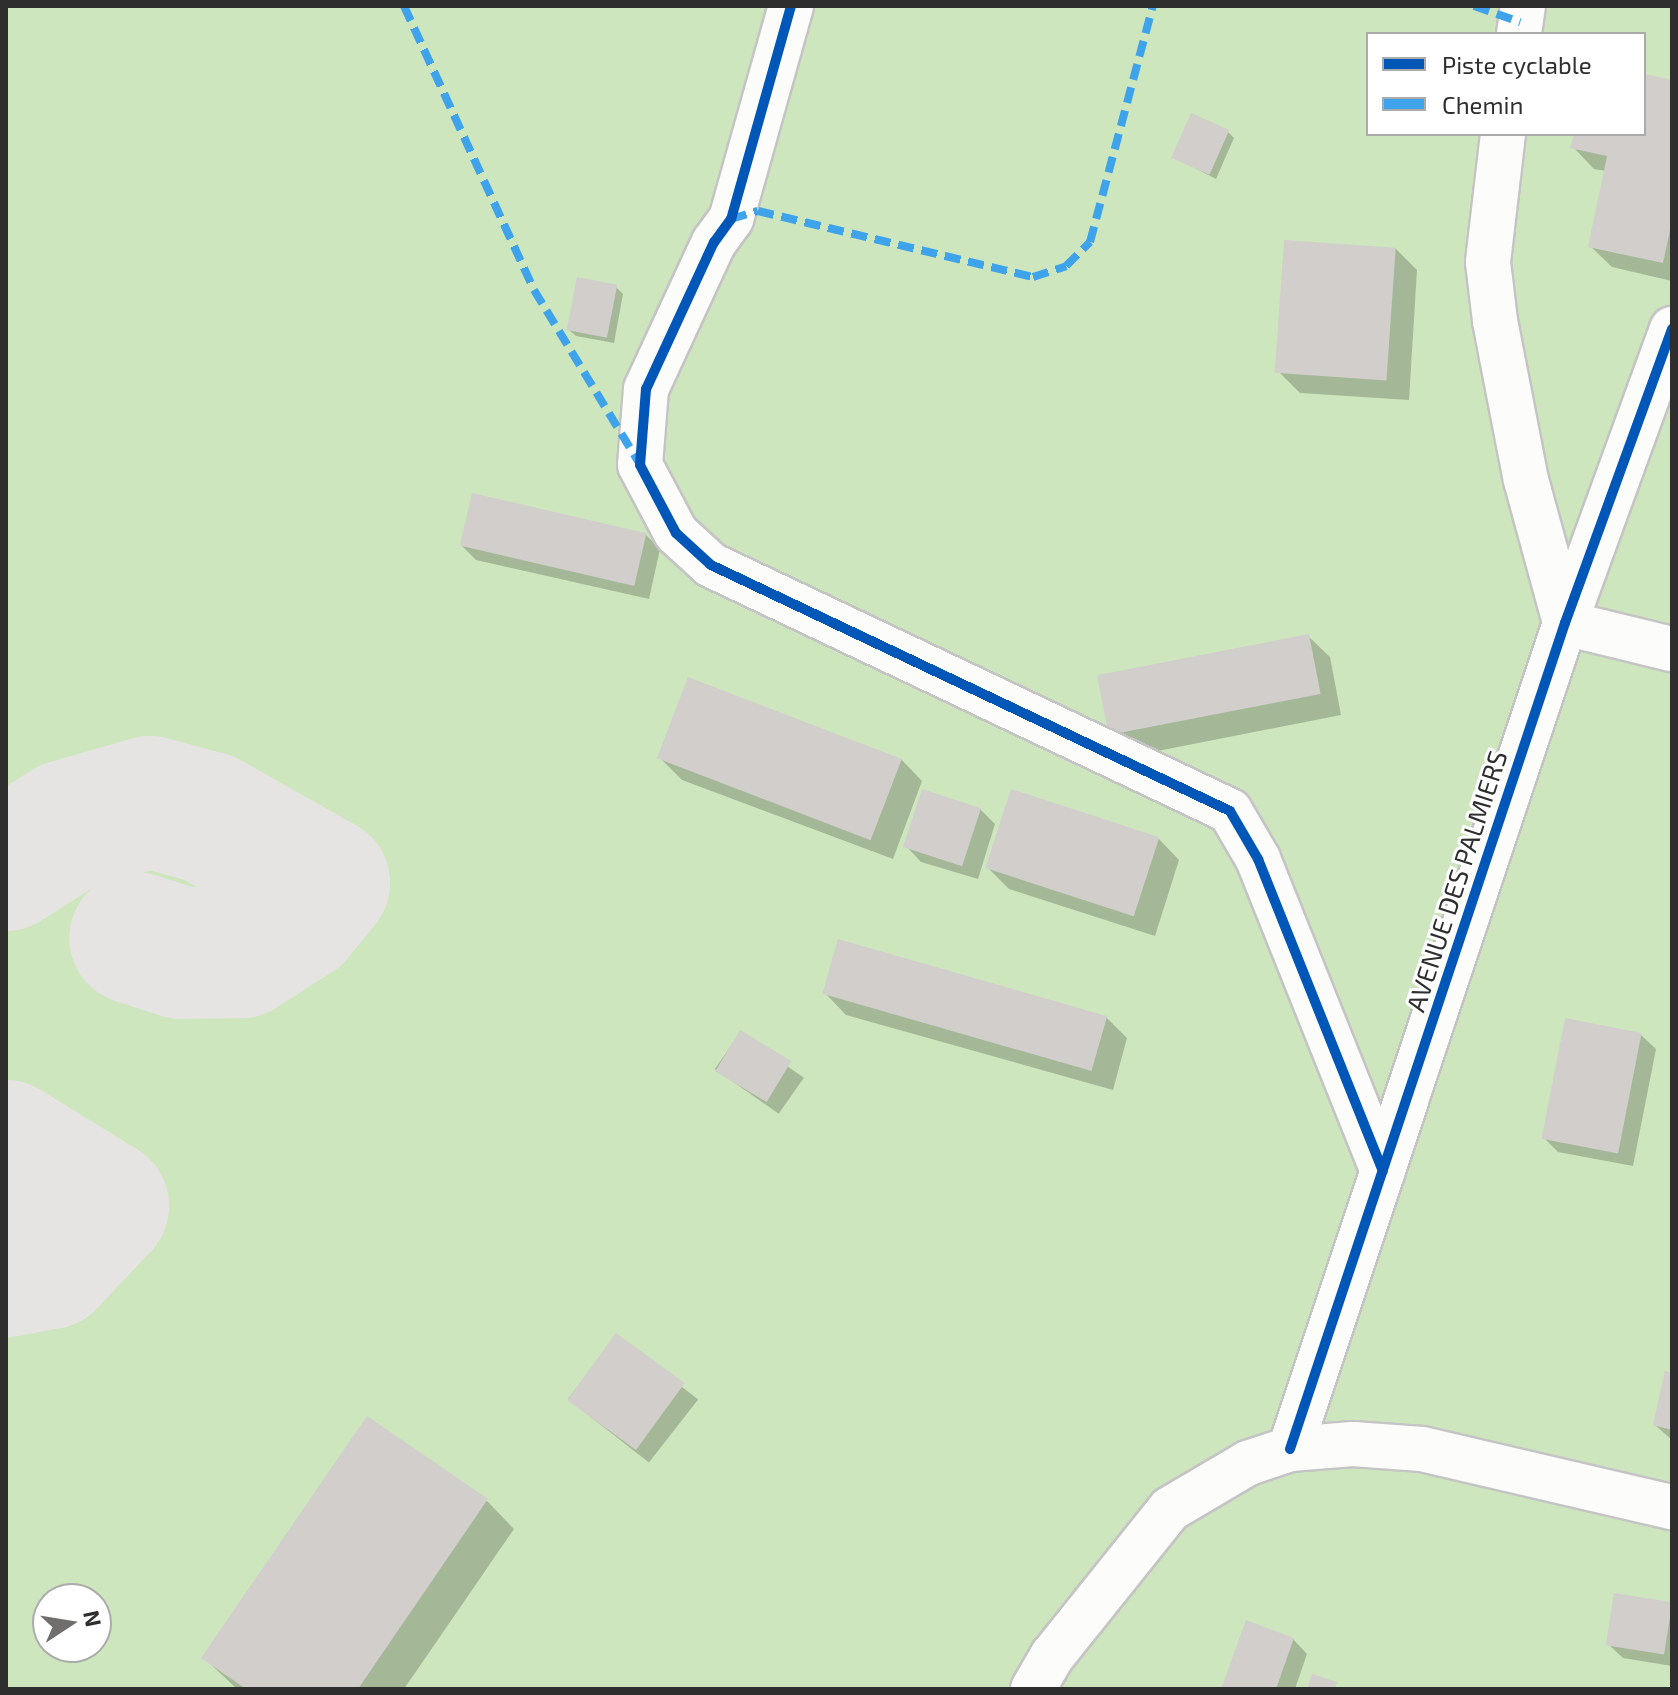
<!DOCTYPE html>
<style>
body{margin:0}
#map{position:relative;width:1678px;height:1695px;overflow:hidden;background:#ece8e4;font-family:"Exo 2",sans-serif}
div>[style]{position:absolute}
.green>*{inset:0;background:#cee6be}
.shadow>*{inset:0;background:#0003;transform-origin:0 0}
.taxiway>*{height:132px;margin:-66px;padding:0 66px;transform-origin:66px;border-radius:66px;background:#e6e4e2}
.building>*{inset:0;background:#d1cecb;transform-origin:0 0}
.roads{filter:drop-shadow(2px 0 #c5c4c5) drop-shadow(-2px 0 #c5c4c5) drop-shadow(0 2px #c5c4c5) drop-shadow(0 -2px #c5c4c5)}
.minor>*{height:44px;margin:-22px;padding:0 22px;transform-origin:22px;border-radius:22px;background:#fcfcfb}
.tertiary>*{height:44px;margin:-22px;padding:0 22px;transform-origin:22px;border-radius:22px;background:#fcfcfb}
.quiet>*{height:8px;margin-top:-4px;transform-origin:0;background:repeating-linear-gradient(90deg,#3ea3eb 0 16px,transparent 0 24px)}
.cycleway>*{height:10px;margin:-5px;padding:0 5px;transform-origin:5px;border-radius:5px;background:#0057b8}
span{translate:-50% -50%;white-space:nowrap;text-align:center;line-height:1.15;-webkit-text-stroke:6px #fff;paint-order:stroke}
.street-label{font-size:26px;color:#2e2e2e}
.frame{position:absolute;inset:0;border:8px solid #2e2e2e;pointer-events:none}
.legend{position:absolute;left:1366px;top:32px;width:280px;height:104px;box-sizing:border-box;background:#fff;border:2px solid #ababab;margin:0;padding:10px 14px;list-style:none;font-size:24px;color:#2e2e2e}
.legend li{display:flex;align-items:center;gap:16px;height:40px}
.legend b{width:40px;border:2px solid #ababab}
.north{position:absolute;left:32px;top:1583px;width:80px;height:80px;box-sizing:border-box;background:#fff;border:2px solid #ababab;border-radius:50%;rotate:78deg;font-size:22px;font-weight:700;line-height:32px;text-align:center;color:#2e2e2e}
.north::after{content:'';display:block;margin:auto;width:28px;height:36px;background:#706f6e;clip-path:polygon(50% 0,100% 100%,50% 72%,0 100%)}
</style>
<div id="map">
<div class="green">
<i style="clip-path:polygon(evenodd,6px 6px,1672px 6px,1672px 1689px,6px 1689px,6px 6px,1368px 34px,1644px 34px,1644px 134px,1368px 134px,1368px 34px,6px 6px,48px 1599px,96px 1599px,96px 1647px,48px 1647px,48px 1599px)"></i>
</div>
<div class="shadow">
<i style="clip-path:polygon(1644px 76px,1672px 82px,1672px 281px,1612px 267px,1590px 246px,1606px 171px,1594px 169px,1573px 147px,1576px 134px,1644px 134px)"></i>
<i style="clip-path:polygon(1227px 131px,1234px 138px,1216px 179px,1174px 157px)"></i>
<i style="clip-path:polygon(1395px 248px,1417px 270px,1409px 400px,1300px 393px,1279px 372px)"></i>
<i style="clip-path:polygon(616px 287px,623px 294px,614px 343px,576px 336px,569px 330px)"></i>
<i style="clip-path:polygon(645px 534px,660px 549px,649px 599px,476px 560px,462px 546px)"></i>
<i style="clip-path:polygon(1308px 636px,1330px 657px,1341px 715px,1132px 756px,1111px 734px)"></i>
<i style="clip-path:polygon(660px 758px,901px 759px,922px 781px,893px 859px,682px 780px)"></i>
<i style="clip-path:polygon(980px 809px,995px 824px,978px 879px,921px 862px,907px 847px)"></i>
<i style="clip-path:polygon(1158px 838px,1179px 860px,1155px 936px,1009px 889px,988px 868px)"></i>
<i style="clip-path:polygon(825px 993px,1106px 1017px,1127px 1038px,1113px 1090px,846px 1015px)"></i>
<i style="left:740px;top:1033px;width:78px;height:44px;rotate:35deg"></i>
<i style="clip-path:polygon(1641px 1035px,1656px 1049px,1633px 1166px,1558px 1152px,1544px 1138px)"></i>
<i style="left:617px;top:1336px;width:103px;height:80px;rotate:38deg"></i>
<i style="clip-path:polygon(1672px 1375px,1672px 1440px,1655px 1425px)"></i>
<i style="clip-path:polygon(368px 1419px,487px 1501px,514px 1529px,404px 1689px,237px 1689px,204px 1658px)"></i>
<i style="clip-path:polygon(1616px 1595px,1672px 1604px,1672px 1666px,1623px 1658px,1608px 1644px)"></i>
<i style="clip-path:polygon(1293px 1639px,1307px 1654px,1295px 1689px,1223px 1689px)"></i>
</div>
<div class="taxiway">
<i style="left:6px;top:865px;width:72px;rotate:-32.6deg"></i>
<i style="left:67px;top:826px;width:86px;rotate:-16.1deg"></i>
<i style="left:150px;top:802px;width:61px;rotate:15.2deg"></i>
<i style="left:209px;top:818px;width:132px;rotate:29.5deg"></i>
<i style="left:324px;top:883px;width:43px;rotate:129.3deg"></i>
<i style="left:297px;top:916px;width:67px;rotate:147.3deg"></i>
<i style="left:241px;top:952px;width:59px;rotate:179deg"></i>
<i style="left:182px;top:953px;width:49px;rotate:-162.3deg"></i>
<i style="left:6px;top:1146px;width:114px;rotate:31.7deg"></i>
<i style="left:103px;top:1206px;width:79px;rotate:133.5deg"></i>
<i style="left:49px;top:1263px;width:44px;rotate:169.5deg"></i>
</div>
<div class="building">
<i style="clip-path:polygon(1644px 74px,1672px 80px,1672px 221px,1663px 263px,1588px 247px,1607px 156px,1570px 148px,1574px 134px,1644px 134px)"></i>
<i style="left:1191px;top:113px;width:42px;height:49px;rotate:24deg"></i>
<i style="left:1284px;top:240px;width:112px;height:133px;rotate:4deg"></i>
<i style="left:577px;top:277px;width:41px;height:54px;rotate:11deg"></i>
<i style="left:472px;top:493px;width:179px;height:54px;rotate:13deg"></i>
<i style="left:1309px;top:634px;width:61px;height:216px;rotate:79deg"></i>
<i style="left:688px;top:677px;width:229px;height:87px;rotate:21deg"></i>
<i style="left:922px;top:789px;width:62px;height:61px;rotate:18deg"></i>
<i style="left:1011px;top:789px;width:156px;height:83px;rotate:18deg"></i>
<i style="left:838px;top:939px;width:280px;height:57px;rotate:16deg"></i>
<i style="left:1565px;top:1018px;width:78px;height:123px;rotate:11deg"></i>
<i style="left:740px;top:1030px;width:60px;height:48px;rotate:31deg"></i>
<i style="left:616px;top:1333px;width:85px;height:83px;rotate:36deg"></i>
<i style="clip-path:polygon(1665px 1371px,1672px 1373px,1672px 1430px,1653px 1425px)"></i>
<i style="clip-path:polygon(367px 1416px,488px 1499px,358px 1689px,246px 1689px,201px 1658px)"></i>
<i style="left:1614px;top:1593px;width:59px;height:53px;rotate:9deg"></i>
<i style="clip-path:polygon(1246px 1620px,1294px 1638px,1276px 1689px,1221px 1689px)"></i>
<i style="clip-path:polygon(1312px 1674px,1337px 1682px,1335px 1689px,1307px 1689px)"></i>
</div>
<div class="roads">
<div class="minor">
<i style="left:791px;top:6px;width:221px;rotate:105.7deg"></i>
<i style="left:731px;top:219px;width:29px;rotate:126deg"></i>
<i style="left:714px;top:242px;width:162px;rotate:114.8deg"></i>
<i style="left:646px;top:389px;width:76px;rotate:94.5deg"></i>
<i style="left:640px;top:465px;width:77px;rotate:62.1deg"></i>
<i style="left:676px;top:533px;width:47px;rotate:42.4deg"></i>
<i style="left:711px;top:565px;width:574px;rotate:25.36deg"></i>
<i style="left:1230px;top:811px;width:56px;rotate:59.7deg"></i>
<i style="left:1258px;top:859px;width:336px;rotate:68.2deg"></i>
<i style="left:1519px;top:34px;width:28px;rotate:-82deg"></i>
<i style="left:1503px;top:134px;width:129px;rotate:96.7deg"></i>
<i style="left:1488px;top:262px;width:59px;rotate:83.2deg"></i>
<i style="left:1495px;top:321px;width:162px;rotate:79deg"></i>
<i style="left:1526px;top:480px;width:148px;rotate:74.7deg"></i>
<i style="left:1565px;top:623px;width:110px;rotate:13.7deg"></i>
<i style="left:1290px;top:1449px;width:871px;rotate:-71.59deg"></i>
<i style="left:1565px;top:623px;width:313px;rotate:-70deg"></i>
</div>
<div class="tertiary">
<i style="left:1033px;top:1689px;width:39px;rotate:-60deg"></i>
<i style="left:1053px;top:1655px;width:187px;rotate:-51.3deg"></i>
<i style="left:1170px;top:1509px;width:91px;rotate:-30.5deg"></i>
<i style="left:1248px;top:1463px;width:44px;rotate:-18.4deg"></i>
<i style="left:1290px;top:1449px;width:63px;rotate:-4.5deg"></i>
<i style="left:1353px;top:1444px;width:69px;rotate:4.1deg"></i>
<i style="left:1422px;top:1449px;width:257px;rotate:13.1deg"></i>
</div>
</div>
<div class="quiet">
<i style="left:404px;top:6px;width:312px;rotate:65.4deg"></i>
<i style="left:534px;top:290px;width:200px;rotate:58.7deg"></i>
<i style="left:1474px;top:6px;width:49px;rotate:19.2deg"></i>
<i style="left:731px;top:219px;width:28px;rotate:-17deg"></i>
<i style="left:758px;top:211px;width:283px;rotate:13.5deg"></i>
<i style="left:1033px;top:277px;width:35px;rotate:-18deg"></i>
<i style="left:1066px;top:266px;width:34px;rotate:-45deg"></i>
<i style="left:1090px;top:242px;width:244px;rotate:-75.1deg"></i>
</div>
<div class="cycleway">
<i style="left:791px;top:6px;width:221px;rotate:105.7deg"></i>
<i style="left:731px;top:219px;width:29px;rotate:126deg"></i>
<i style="left:714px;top:242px;width:162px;rotate:114.8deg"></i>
<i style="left:646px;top:389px;width:76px;rotate:94.5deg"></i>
<i style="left:640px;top:465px;width:77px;rotate:62.1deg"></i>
<i style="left:676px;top:533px;width:47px;rotate:42.4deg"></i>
<i style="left:711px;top:565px;width:574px;rotate:25.36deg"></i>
<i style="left:1230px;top:811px;width:56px;rotate:59.7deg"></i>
<i style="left:1258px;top:859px;width:336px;rotate:68.2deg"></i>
<i style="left:1290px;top:1449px;width:871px;rotate:-71.59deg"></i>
<i style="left:1565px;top:623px;width:313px;rotate:-70deg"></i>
</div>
<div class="street-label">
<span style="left:1456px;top:881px;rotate:-72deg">AVENUE DES PALMIERS</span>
</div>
<div class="frame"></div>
<ul class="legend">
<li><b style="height:10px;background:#0057b8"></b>Piste cyclable</li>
<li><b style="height:10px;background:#3ea3eb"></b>Chemin</li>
</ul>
<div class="north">N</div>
</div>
